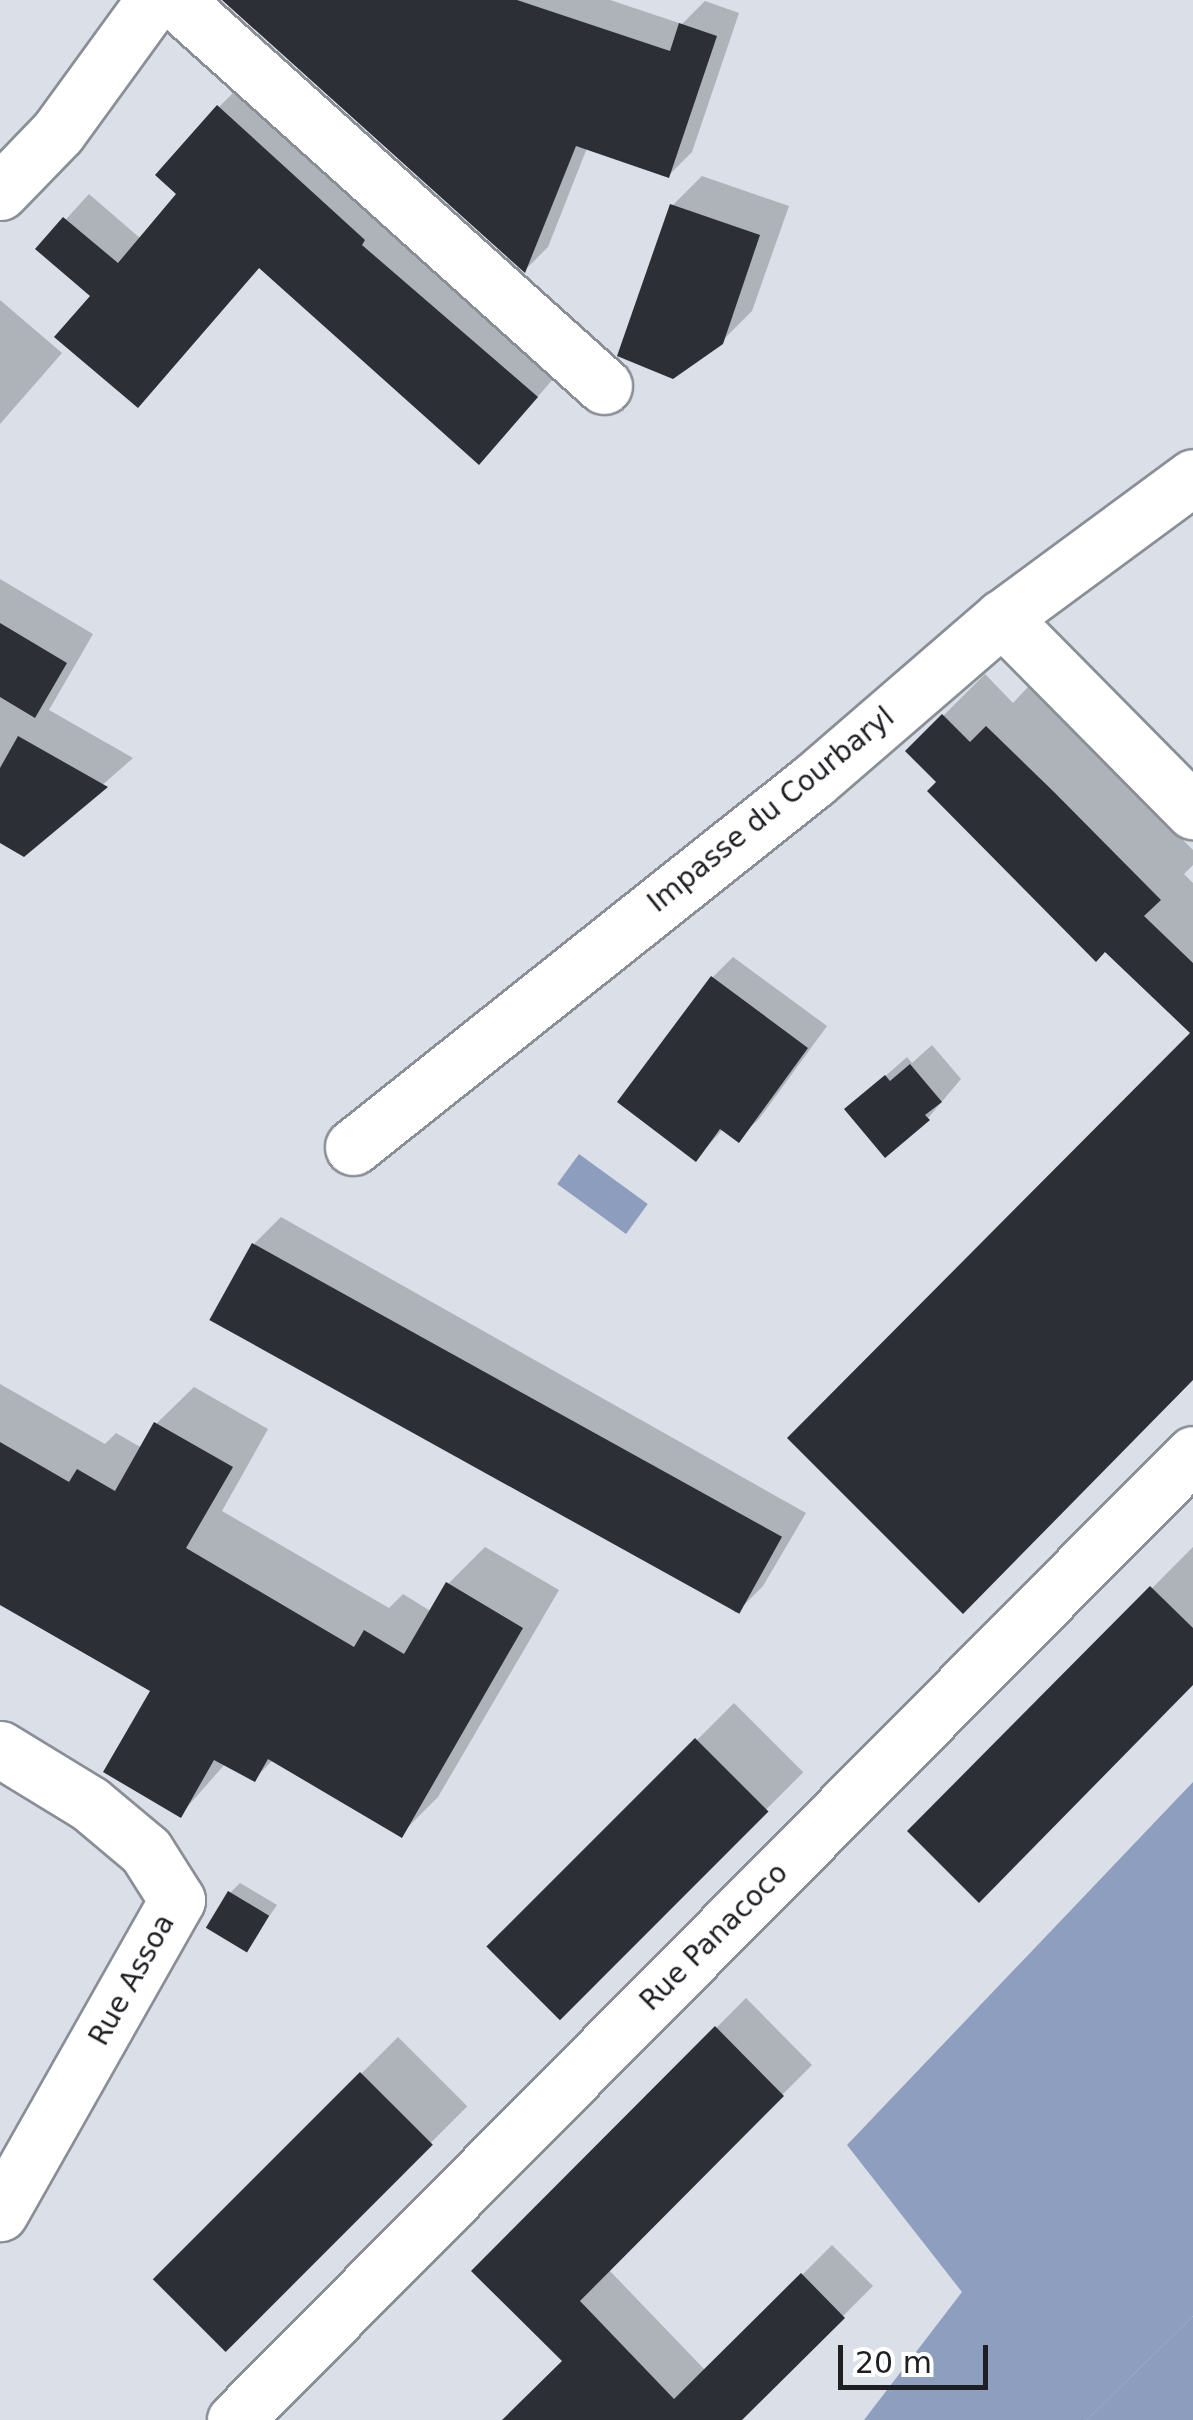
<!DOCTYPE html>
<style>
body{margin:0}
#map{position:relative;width:1193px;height:2420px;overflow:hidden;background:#dadfe8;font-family:"DejaVu Sans",sans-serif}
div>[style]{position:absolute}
.forest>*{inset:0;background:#8d9ebe}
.water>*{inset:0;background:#8d9dbd;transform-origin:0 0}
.shadow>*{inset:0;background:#0003;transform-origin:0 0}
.building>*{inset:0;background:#2c2f36;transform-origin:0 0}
.roads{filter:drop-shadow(2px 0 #8a8f97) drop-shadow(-2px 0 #8a8f97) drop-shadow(0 2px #8a8f97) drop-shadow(0 -2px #8a8f97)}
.street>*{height:55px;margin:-27.5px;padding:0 27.5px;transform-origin:27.5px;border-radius:27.5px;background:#fff}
span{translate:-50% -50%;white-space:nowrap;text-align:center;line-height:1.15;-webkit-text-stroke:10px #fff;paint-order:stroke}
.street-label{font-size:28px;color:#1e1f23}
.scale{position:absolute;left:838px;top:2345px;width:150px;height:45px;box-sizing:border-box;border:5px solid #1e1f23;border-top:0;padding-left:12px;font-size:30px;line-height:35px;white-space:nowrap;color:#1e1f23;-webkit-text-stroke:8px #fff;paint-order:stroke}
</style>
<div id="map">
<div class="forest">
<i style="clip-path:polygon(1193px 1782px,1193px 2316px,1087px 2420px,864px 2420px,962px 2292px,847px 2145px)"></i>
</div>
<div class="water">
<i style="left:579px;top:1154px;width:85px;height:37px;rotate:36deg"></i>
<i style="clip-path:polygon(1193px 2316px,1193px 2420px,1087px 2420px)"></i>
</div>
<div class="shadow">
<i style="clip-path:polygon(225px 0,610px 0,682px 24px,705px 1px,739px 13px,692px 152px,669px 175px,587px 148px,548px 247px,525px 270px)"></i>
<i style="clip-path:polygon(243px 83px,560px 371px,502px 438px,261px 266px,138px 405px,93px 296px,39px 249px,89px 194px,141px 239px,180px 194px,219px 107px)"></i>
<i style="clip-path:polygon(702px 176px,789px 206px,752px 311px,721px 342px,672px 206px)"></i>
<i style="clip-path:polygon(0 300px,62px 353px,0 424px)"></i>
<i style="clip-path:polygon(0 579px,93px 634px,49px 710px,133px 758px,24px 854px,0 840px)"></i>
<i style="clip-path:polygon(985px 674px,1013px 703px,1029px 686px,1193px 850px,1193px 865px,1184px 874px,1193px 883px,1193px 1033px,908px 751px)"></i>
<i style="clip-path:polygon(733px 957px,827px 1026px,759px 1119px,738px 1139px,723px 1129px,696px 1159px,713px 977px)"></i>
<i style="clip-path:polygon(932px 1045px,961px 1079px,928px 1118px,848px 1109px,907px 1057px,912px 1063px)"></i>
<i style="clip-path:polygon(281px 1217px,806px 1513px,763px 1586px,736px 1613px,254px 1244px)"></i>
<i style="clip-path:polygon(0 1384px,105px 1444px,116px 1433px,142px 1448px,156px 1424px,194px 1387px,268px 1429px,222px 1511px,389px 1608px,403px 1594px,432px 1612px,448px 1584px,485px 1547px,559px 1590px,438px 1797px,401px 1834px,273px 1760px,254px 1779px,226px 1763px,180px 1815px,153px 1690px,0 1602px)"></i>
<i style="clip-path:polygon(1193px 1547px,1193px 1683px,911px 1831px)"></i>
<i style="left:734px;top:1703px;width:98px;height:345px;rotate:45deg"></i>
<i style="clip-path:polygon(240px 1883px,277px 1905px,246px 1950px,230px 1893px)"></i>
<i style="clip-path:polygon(746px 1998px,812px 2065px,608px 2269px,706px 2371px,832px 2245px,873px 2286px,739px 2420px,505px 2420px,565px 2361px,475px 2271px)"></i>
<i style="left:398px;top:2037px;width:98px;height:342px;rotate:45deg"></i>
</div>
<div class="building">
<i style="clip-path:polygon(222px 0,517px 0,670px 51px,679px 23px,717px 36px,669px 178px,576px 146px,525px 273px)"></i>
<i style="clip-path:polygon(217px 105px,365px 240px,362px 245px,538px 397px,479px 465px,259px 268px,138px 408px,54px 337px,90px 296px,35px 249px,63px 217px,118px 263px,176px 194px,155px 175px)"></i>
<i style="clip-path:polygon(670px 204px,760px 235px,723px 344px,673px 379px,617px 356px)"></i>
<i style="clip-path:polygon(0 623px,67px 663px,35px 718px,0 697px)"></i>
<i style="clip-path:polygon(942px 714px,970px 742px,986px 726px,1054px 792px,1161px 900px,1144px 916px,1193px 963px,1193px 1380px,963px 1614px,787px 1438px,1190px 1033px,1105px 952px,1096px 962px,927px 791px,936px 782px,905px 751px)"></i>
<i style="clip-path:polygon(18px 736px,108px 787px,24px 857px,0 843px,0 768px)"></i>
<i style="clip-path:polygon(711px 976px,808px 1048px,739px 1143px,720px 1129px,696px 1162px,617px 1102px)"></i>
<i style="clip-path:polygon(910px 1064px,942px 1102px,925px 1115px,930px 1120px,885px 1158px,844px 1109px,885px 1075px,890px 1081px)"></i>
<i style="left:252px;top:1243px;width:606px;height:88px;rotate:29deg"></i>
<i style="clip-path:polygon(154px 1422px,233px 1467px,186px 1548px,354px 1647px,364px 1630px,404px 1654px,446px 1582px,523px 1628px,402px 1838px,268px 1759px,255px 1782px,214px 1760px,181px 1818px,103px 1772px,150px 1691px,0 1605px,0 1442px,69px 1482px,77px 1469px,115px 1491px)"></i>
<i style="clip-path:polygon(1150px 1586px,1193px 1628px,1193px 1685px,979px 1903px,907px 1831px)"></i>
<i style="left:695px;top:1738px;width:104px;height:295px;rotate:45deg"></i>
<i style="left:228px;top:1891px;width:48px;height:43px;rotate:31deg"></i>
<i style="clip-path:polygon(715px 2026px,784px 2096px,580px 2301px,674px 2399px,801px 2273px,845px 2318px,742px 2420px,502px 2420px,562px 2361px,471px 2271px)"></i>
<i style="left:360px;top:2072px;width:103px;height:293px;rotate:45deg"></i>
</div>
<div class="roads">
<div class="street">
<i style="left:175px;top:0;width:577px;rotate:41.98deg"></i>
<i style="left:0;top:192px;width:83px;rotate:-46deg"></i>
<i style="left:58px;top:132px;width:163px;rotate:-54deg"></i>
<i style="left:1002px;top:618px;width:272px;rotate:45.3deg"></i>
<i style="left:353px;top:1147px;width:588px;rotate:-38.51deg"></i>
<i style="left:813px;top:781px;width:250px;rotate:-40.8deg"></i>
<i style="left:1002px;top:618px;width:237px;rotate:-36.4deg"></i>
<i style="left:0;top:1749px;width:105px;rotate:31.4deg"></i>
<i style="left:90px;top:1804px;width:73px;rotate:40deg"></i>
<i style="left:146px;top:1851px;width:58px;rotate:57.7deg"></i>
<i style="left:177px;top:1900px;width:360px;rotate:119.5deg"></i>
<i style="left:235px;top:2420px;width:1360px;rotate:-45.24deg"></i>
</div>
</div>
<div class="street-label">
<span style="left:771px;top:810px;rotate:-39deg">Impasse du Courbaryl</span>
<span style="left:714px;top:1937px;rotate:-45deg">Rue Panacoco</span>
<span style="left:132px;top:1980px;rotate:-61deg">Rue Assoa</span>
</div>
<div class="scale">20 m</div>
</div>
